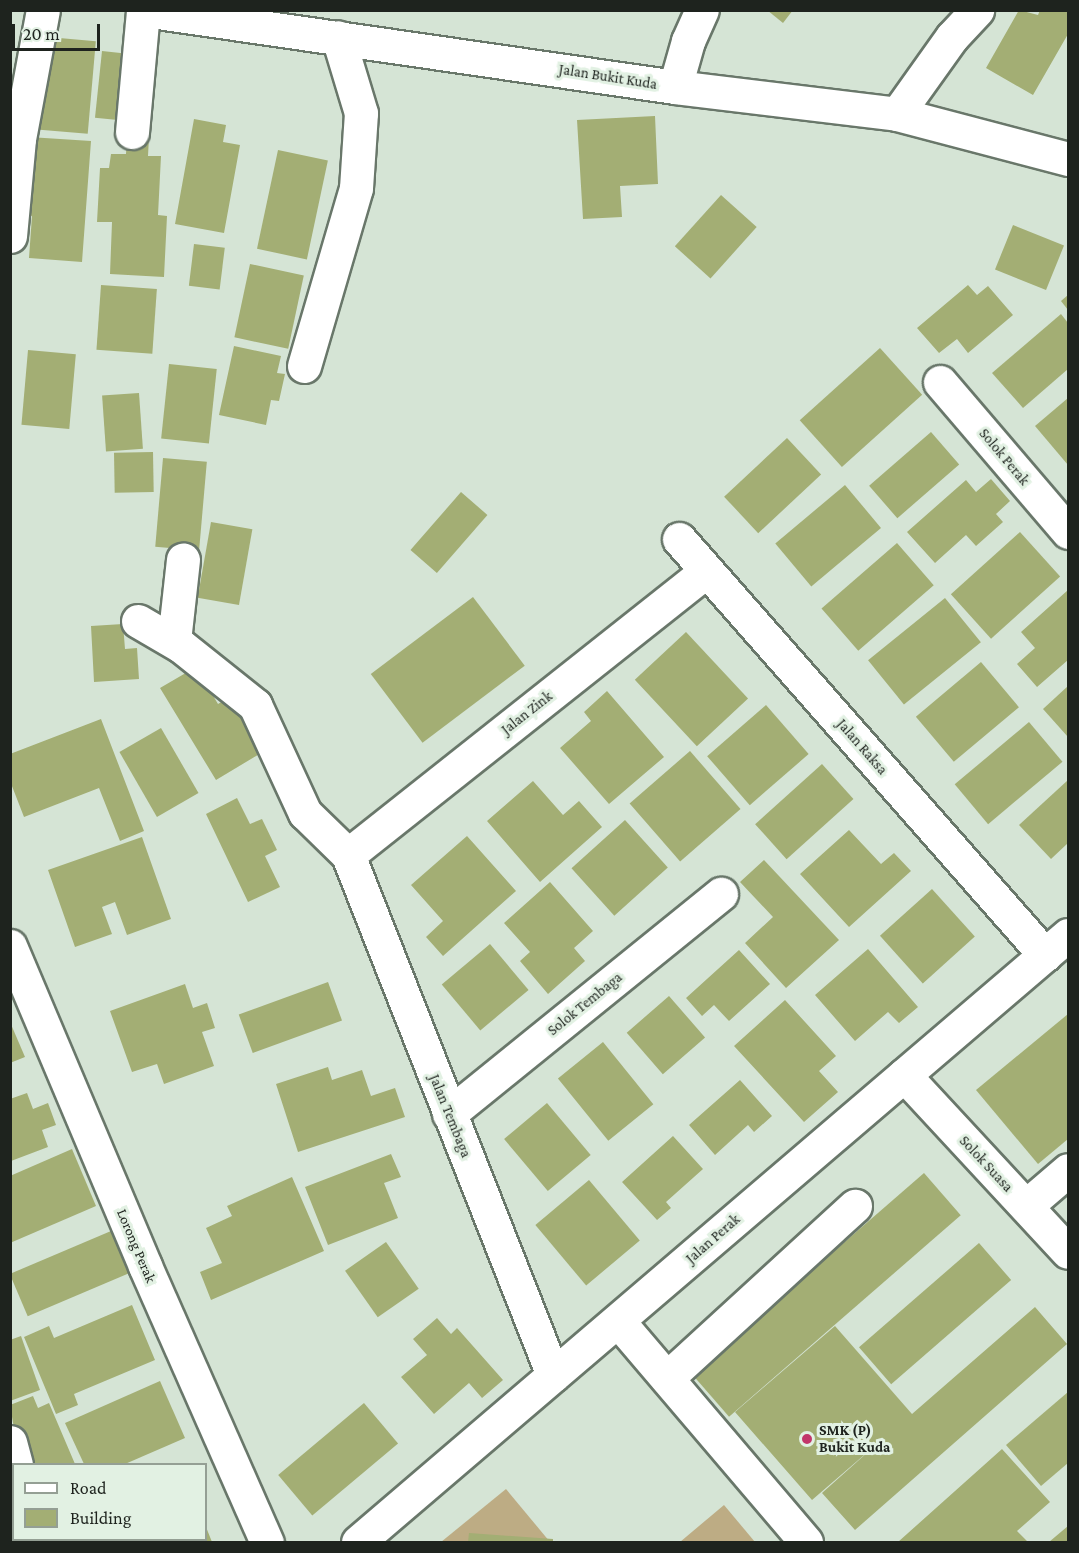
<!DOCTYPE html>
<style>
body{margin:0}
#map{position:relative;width:1079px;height:1553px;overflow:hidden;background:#d5e4d5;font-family:"Crimson Pro",serif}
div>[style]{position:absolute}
.green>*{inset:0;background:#bdac84}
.building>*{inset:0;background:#a3ae74;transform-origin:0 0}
.roads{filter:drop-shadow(2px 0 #69776a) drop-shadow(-2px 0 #69776a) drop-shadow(0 2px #69776a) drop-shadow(0 -2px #69776a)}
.minor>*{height:33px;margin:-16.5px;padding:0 16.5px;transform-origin:16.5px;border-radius:16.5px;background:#fff}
.dots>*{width:16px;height:16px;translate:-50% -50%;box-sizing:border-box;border:3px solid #e2f1e3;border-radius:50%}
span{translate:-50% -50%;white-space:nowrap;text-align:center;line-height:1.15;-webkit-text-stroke:6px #e2f1e3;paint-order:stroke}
.street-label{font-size:15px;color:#1e231e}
.poi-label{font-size:15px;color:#1e231e;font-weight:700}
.left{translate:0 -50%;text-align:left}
.frame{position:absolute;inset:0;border:12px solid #1e231e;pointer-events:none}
.legend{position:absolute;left:12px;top:1463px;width:195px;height:78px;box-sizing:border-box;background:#e2f1e3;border:2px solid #949f94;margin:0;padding:8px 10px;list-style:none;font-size:18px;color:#1e231e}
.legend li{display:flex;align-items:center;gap:12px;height:30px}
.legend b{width:30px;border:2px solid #949f94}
.scale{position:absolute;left:12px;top:24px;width:88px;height:27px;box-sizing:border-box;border:3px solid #1e231e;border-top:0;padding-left:8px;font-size:18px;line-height:21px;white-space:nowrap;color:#1e231e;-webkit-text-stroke:4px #e2f1e3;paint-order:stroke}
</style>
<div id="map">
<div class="green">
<i style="clip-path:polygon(506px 1489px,550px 1542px,441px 1542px)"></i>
<i style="clip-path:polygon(724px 1505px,755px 1542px,680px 1542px)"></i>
</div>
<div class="building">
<i style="clip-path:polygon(767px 10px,793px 10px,783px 23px)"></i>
<i style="clip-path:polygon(1019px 10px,1038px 15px,1040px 10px,1068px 10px,1068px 34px,1033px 95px,986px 68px)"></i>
<i style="left:48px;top:37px;width:48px;height:93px;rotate:5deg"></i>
<i style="left:102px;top:51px;width:28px;height:67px;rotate:6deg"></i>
<i style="clip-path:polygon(655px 116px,658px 184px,620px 186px,622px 217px,583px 219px,577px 120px)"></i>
<i style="clip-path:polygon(194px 119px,226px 125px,223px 142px,240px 145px,224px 233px,175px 224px)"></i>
<i style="clip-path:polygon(127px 135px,149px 137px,148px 156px,161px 156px,158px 215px,167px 216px,164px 277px,110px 274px,112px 222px,97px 222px,100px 168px,109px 168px,111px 154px,126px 154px)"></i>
<i style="clip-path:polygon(29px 137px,91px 141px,82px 262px,29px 258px,32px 216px,24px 215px)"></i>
<i style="left:278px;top:150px;width:51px;height:101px;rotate:12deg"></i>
<i style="left:721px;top:195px;width:48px;height:69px;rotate:42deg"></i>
<i style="left:1013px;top:225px;width:55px;height:48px;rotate:22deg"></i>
<i style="left:194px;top:244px;width:31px;height:42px;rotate:7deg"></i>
<i style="left:250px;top:264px;width:55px;height:75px;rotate:12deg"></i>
<i style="left:101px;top:285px;width:56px;height:65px;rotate:4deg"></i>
<i style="clip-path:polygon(968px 285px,977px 295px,988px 286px,1013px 315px,968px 353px,957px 339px,939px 353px,917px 328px)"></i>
<i style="clip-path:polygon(1068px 295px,1068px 310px,1061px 301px)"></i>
<i style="clip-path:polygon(1061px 314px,1068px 323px,1068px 369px,1023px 408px,992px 373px)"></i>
<i style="clip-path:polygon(234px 346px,281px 356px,277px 373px,285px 374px,279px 401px,271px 400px,266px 425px,219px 415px)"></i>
<i style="left:880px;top:348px;width:63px;height:108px;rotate:48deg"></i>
<i style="left:28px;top:350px;width:48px;height:75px;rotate:5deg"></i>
<i style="left:169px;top:364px;width:48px;height:75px;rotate:6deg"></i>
<i style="left:139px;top:393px;width:56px;height:37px;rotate:86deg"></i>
<i style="clip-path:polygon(1068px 398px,1068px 465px,1035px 426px)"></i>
<i style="left:931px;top:432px;width:43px;height:82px;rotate:49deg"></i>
<i style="left:787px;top:438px;width:50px;height:86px;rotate:47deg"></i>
<i style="left:153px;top:452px;width:40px;height:39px;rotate:89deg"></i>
<i style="left:163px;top:458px;width:44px;height:89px;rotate:5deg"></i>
<i style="clip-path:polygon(991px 479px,1010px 501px,996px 514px,1003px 522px,976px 546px,966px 535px,935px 563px,907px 532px,966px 480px,976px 492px)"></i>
<i style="left:845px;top:485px;width:56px;height:91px;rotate:50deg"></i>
<i style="left:461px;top:492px;width:35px;height:77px;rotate:41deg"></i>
<i style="left:211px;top:522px;width:42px;height:77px;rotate:10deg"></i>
<i style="left:1020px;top:532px;width:60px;height:93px;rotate:48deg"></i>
<i style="left:897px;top:543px;width:56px;height:100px;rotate:49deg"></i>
<i style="clip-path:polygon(1068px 590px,1068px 660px,1037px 687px,1017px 664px,1035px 648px,1021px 632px)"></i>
<i style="left:473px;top:597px;width:86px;height:128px;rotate:53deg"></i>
<i style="left:945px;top:598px;width:57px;height:99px;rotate:51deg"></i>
<i style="clip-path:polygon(123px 624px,125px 649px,137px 648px,139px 679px,94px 682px,91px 626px)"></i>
<i style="left:686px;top:632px;width:91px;height:70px;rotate:47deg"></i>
<i style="left:981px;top:662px;width:59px;height:85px;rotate:50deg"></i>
<i style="clip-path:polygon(196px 667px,218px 704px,233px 695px,266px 750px,216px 780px,160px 688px)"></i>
<i style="clip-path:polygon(1068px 686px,1068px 737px,1043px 709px)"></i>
<i style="clip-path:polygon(607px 691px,664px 757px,609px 804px,560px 748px,591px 721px,584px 712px)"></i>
<i style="left:766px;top:705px;width:65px;height:78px;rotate:49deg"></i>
<i style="clip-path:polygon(101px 719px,144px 831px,120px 841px,99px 788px,24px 817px,10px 781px,10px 754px)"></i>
<i style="left:1029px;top:722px;width:52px;height:97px;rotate:50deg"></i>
<i style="left:161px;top:728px;width:75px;height:48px;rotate:60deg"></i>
<i style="left:690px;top:751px;width:77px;height:80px;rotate:49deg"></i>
<i style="left:822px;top:764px;width:47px;height:90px;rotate:48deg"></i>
<i style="clip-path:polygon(1068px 780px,1068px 843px,1051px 859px,1019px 825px)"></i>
<i style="clip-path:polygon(533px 781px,563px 815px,579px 801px,602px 827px,540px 882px,487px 821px)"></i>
<i style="clip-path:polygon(237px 798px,250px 824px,262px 819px,277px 850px,265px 856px,280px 887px,248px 902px,206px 814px)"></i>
<i style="left:625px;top:820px;width:64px;height:72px;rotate:48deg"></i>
<i style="clip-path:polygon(849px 830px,881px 864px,894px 853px,911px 871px,849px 927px,800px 874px)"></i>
<i style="clip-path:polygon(467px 836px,516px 891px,443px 956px,426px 937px,443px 921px,411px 885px)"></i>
<i style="clip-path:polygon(142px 837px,171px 919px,127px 935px,115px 902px,102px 907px,112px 934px,75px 947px,48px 870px)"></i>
<i style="clip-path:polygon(764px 860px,839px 940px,786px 988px,745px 943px,773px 917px,740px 882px)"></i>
<i style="clip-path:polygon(550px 882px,593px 931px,574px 948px,585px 961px,548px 994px,520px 961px,530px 952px,504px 923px)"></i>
<i style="left:932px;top:889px;width:64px;height:70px;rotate:48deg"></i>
<i style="left:490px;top:944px;width:60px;height:63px;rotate:50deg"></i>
<i style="clip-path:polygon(868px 949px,918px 1007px,899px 1023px,888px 1012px,855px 1041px,815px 995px)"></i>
<i style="clip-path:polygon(739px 950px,770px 984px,729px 1021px,714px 1005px,702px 1016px,686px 998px)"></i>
<i style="left:328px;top:982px;width:41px;height:95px;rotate:70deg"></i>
<i style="clip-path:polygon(185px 984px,193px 1008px,207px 1003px,215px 1028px,202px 1032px,214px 1066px,164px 1084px,157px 1064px,132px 1072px,110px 1011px)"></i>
<i style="left:669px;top:996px;width:55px;height:56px;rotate:49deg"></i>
<i style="clip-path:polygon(785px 1000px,836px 1056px,819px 1071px,838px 1092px,804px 1122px,734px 1046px)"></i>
<i style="clip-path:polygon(1068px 1014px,1068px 1139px,1038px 1164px,976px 1090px)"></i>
<i style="clip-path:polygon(10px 1022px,25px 1057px,10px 1063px)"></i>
<i style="left:603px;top:1042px;width:80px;height:58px;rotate:51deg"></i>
<i style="clip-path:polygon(328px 1067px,332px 1080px,362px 1070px,371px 1096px,395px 1088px,405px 1117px,298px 1152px,276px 1084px)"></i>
<i style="clip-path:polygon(740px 1080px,772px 1116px,754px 1132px,748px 1125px,715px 1155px,689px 1125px)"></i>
<i style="clip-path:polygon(27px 1093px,33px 1109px,48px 1103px,56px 1125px,42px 1130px,48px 1147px,11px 1161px,10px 1099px)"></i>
<i style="left:547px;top:1103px;width:68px;height:56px;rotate:50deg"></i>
<i style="clip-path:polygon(673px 1136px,703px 1169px,666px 1202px,671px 1208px,657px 1220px,622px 1182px)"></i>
<i style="clip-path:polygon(72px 1149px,96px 1206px,10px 1243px,10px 1176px)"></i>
<i style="clip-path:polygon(391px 1154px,401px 1177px,384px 1183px,398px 1218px,328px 1245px,305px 1187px)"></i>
<i style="left:924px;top:1173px;width:56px;height:307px;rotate:49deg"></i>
<i style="clip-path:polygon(292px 1177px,324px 1251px,211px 1300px,200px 1272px,222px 1263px,206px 1228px,232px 1216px,227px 1206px)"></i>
<i style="left:589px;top:1180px;width:79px;height:70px;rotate:50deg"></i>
<i style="left:111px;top:1231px;width:46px;height:110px;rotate:67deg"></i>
<i style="left:386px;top:1242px;width:57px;height:50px;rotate:55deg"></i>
<i style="left:979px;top:1243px;width:49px;height:159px;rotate:49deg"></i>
<i style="clip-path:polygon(132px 1305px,155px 1360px,74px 1394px,78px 1405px,56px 1414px,24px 1337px,49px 1326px,54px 1338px)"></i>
<i style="clip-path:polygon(1035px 1307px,1067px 1344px,855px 1530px,822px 1493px,878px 1443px,812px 1500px,735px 1412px,835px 1326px,912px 1414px)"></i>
<i style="clip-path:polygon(437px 1318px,451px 1334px,457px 1328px,503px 1380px,482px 1398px,469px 1383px,434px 1414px,401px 1377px,427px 1355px,413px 1339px)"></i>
<i style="clip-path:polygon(21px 1336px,40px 1390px,10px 1401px,10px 1340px)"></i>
<i style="clip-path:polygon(160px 1381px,185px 1438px,125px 1464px,84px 1464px,65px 1423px)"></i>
<i style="clip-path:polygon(1068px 1392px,1068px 1463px,1041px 1486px,1006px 1445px)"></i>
<i style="clip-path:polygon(33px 1396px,38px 1408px,49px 1403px,75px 1464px,20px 1464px,10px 1405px)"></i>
<i style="left:364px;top:1403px;width:53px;height:112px;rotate:50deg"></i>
<i style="clip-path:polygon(1002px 1449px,1050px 1502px,1017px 1531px,1028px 1542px,898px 1542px)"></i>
<i style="clip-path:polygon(1068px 1526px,1068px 1542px,1049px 1542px)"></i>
<i style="clip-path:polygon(206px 1527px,212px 1542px,111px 1540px,206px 1540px)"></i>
<i style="clip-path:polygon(469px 1533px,553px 1539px,553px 1542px,468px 1542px)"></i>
</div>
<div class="roads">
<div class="minor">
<i style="left:144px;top:10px;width:537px;rotate:8.25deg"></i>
<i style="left:675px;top:87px;width:224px;rotate:6.9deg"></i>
<i style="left:897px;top:114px;width:177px;rotate:14.7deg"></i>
<i style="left:675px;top:87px;width:48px;rotate:-74.2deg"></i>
<i style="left:688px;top:41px;width:34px;rotate:-66deg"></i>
<i style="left:897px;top:114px;width:95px;rotate:-54.5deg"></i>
<i style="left:952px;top:37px;width:37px;rotate:-47deg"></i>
<i style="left:132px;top:132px;width:122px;rotate:-84.8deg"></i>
<i style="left:10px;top:236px;width:97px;rotate:-84.7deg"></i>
<i style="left:19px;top:139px;width:131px;rotate:-79.5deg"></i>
<i style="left:304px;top:366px;width:185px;rotate:-73.7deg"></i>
<i style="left:356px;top:188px;width:75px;rotate:-86.2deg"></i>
<i style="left:361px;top:113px;width:79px;rotate:-106.8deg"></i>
<i style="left:940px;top:382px;width:197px;rotate:49.5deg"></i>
<i style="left:679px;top:539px;width:554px;rotate:48.66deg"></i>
<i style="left:138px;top:621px;width:50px;rotate:30.2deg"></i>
<i style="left:181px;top:646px;width:95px;rotate:38.6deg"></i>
<i style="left:255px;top:705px;width:119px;rotate:65.2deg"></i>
<i style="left:305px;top:813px;width:60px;rotate:44.3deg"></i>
<i style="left:348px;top:855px;width:559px;rotate:68.48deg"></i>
<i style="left:174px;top:641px;width:82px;rotate:-83.7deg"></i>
<i style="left:348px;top:855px;width:457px;rotate:-38.4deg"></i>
<i style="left:10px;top:946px;width:347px;rotate:67.1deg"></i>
<i style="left:145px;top:1266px;width:302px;rotate:66.2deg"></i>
<i style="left:904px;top:1075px;width:241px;rotate:47.2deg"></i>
<i style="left:449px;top:1114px;width:350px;rotate:-39deg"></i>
<i style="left:1026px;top:1206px;width:55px;rotate:-40.6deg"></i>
<i style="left:618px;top:1321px;width:290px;rotate:49.6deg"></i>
<i style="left:667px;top:1378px;width:255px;rotate:-42.5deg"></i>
<i style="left:10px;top:1442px;width:23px;rotate:75deg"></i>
<i style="left:40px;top:1540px;width:3px;rotate:45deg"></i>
<i style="left:358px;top:1542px;width:934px;rotate:-40.53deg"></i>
</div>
</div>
<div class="dots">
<i style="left:807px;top:1439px;background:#c2366a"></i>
</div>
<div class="street-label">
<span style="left:608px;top:77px;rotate:9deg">Jalan Bukit Kuda</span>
<span style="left:1004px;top:457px;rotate:50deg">Solok Perak</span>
<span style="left:527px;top:713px;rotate:-38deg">Jalan Zink</span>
<span style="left:862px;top:747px;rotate:49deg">Jalan Raksa</span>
<span style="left:585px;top:1004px;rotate:-39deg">Solok Tembaga</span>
<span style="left:450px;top:1116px;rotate:68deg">Jalan Tembaga</span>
<span style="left:986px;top:1164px;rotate:47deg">Solok Suasa</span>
<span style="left:713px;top:1239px;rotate:-41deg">Jalan Perak</span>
<span style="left:136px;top:1246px;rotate:67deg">Lorong Perak</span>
</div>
<div class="poi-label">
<span class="left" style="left:819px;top:1439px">SMK (P)<br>Bukit Kuda</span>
</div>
<div class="frame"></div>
<ul class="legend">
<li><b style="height:8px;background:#fff"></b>Road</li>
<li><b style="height:16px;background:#a3ae74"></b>Building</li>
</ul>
<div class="scale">20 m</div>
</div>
